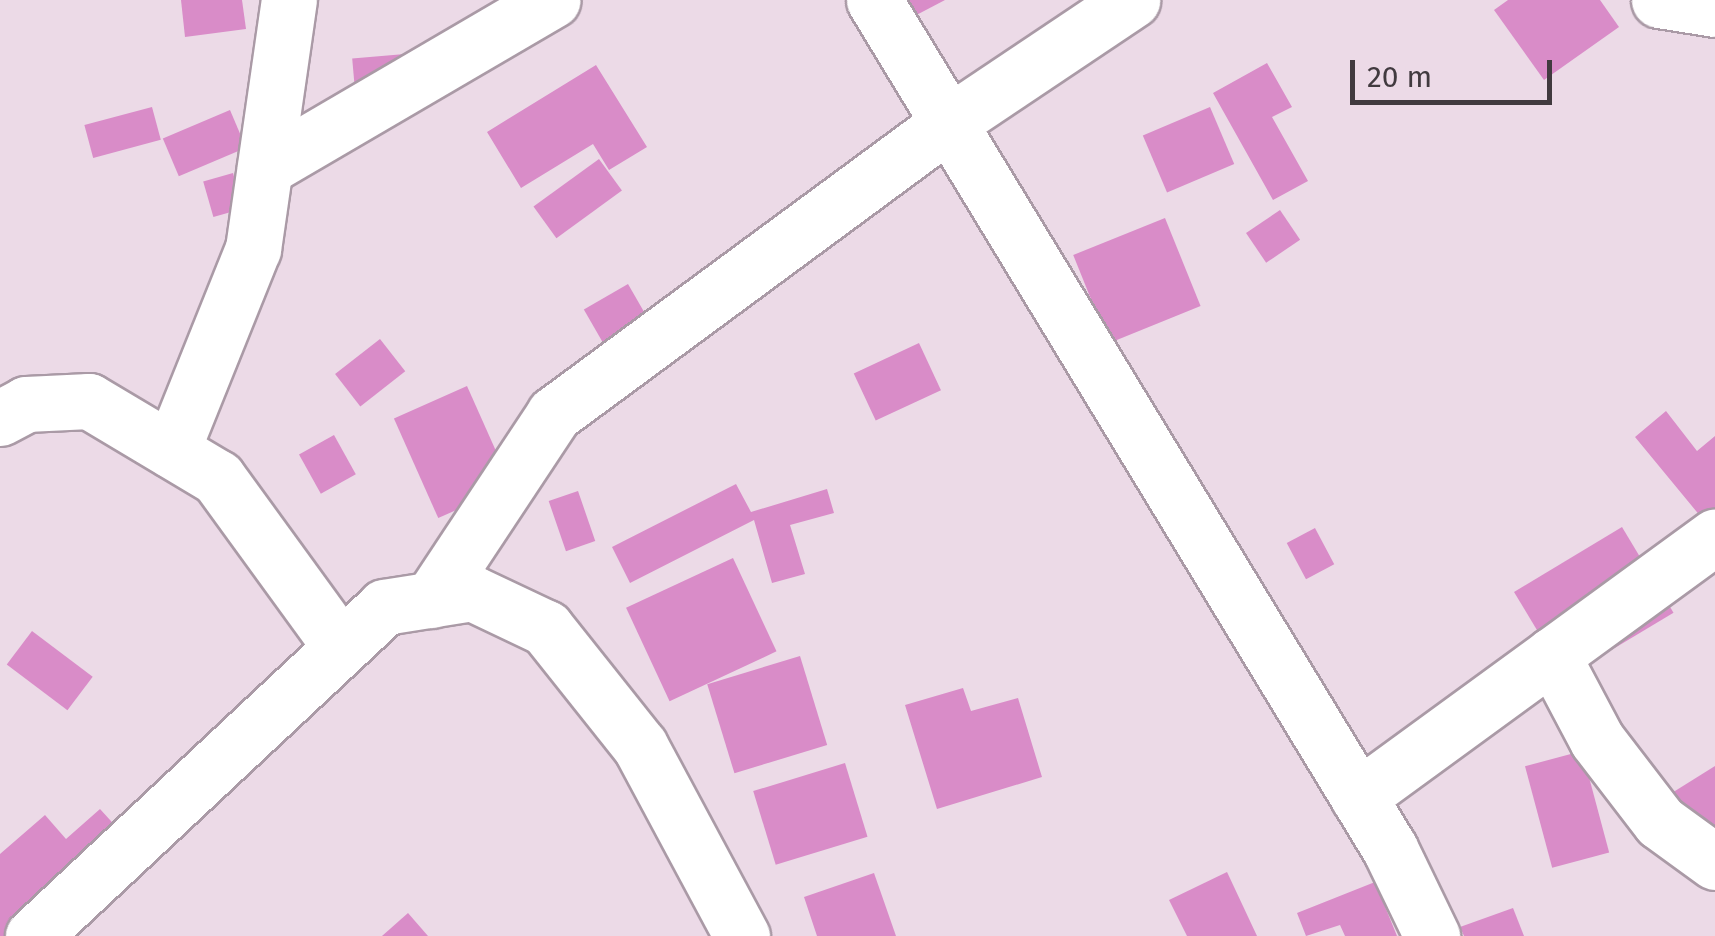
<!DOCTYPE html>
<style>
body{margin:0}
#map{position:relative;width:1715px;height:936px;overflow:hidden;background:#ecdae7;font-family:"Fira Sans",sans-serif}
div>[style]{position:absolute}
.building>*{inset:0;background:#d98cc8;transform-origin:0 0}
.roads{filter:drop-shadow(2px 0 #aa9aa6) drop-shadow(-2px 0 #aa9aa6) drop-shadow(0 2px #aa9aa6) drop-shadow(0 -2px #aa9aa6)}
.street>*{height:55px;margin:-27.5px;padding:0 27.5px;transform-origin:27.5px;border-radius:27.5px;background:#fff}
span{translate:-50% -50%;white-space:nowrap;text-align:center;line-height:1.15;-webkit-text-stroke:8px #ecdae7;paint-order:stroke}
.scale{position:absolute;left:1350px;top:60px;width:202px;height:45px;box-sizing:border-box;border:5px solid #413a3f;border-top:0;padding-left:12px;font-size:30px;line-height:35px;white-space:nowrap;color:#413a3f;-webkit-text-stroke:8px #ecdae7;paint-order:stroke}
</style>
<div id="map">
<div class="building">
<i style="clip-path:polygon(181px 0,242px 0,246px 29px,185px 37px)"></i>
<i style="clip-path:polygon(894px 0,945px 0,905px 21px)"></i>
<i style="clip-path:polygon(1508px 0,1600px 0,1619px 27px,1544px 80px,1494px 10px)"></i>
<i style="left:405px;top:54px;width:54px;height:53px;rotate:85deg"></i>
<i style="clip-path:polygon(1267px 63px,1292px 107px,1272px 117px,1308px 181px,1273px 200px,1213px 93px)"></i>
<i style="clip-path:polygon(596px 65px,647px 147px,609px 170px,593px 144px,521px 188px,487px 132px)"></i>
<i style="left:152px;top:107px;width:34px;height:70px;rotate:75deg"></i>
<i style="left:1210px;top:107px;width:62px;height:73px;rotate:67deg"></i>
<i style="left:230px;top:110px;width:41px;height:73px;rotate:67deg"></i>
<i style="left:599px;top:159px;width:39px;height:81px;rotate:54deg"></i>
<i style="left:233px;top:173px;width:37px;height:31px;rotate:74deg"></i>
<i style="left:1280px;top:210px;width:36px;height:41px;rotate:56deg"></i>
<i style="left:1165px;top:218px;width:95px;height:99px;rotate:68deg"></i>
<i style="left:628px;top:284px;width:40px;height:51px;rotate:60deg"></i>
<i style="left:380px;top:339px;width:41px;height:57px;rotate:52deg"></i>
<i style="left:919px;top:343px;width:52px;height:72px;rotate:65deg"></i>
<i style="left:467px;top:386px;width:109px;height:80px;rotate:66deg"></i>
<i style="clip-path:polygon(1666px 411px,1697px 451px,1715px 436px,1715px 534px,1635px 437px)"></i>
<i style="left:334px;top:435px;width:45px;height:40px;rotate:61deg"></i>
<i style="clip-path:polygon(736px 484px,751px 512px,827px 489px,834px 513px,790px 525px,805px 574px,772px 583px,754px 520px,630px 583px,612px 547px)"></i>
<i style="left:578px;top:491px;width:53px;height:31px;rotate:71deg"></i>
<i style="left:1622px;top:527px;width:100px;height:126px;rotate:59deg"></i>
<i style="left:1315px;top:528px;width:41px;height:32px;rotate:62deg"></i>
<i style="left:733px;top:558px;width:103px;height:118px;rotate:65deg"></i>
<i style="left:32px;top:631px;width:76px;height:42px;rotate:37deg"></i>
<i style="left:800px;top:656px;width:93px;height:97px;rotate:73deg"></i>
<i style="clip-path:polygon(963px 688px,971px 711px,1018px 698px,1042px 777px,937px 809px,905px 705px)"></i>
<i style="left:1582px;top:751px;width:105px;height:59px;rotate:75deg"></i>
<i style="left:845px;top:763px;width:77px;height:96px;rotate:73deg"></i>
<i style="clip-path:polygon(1715px 766px,1715px 832px,1667px 796px)"></i>
<i style="clip-path:polygon(100px 809px,131px 843px,24px 936px,0 936px,0 854px,45px 815px,66px 839px)"></i>
<i style="clip-path:polygon(1227px 872px,1257px 936px,1187px 936px,1169px 900px)"></i>
<i style="clip-path:polygon(874px 873px,896px 936px,817px 936px,804px 897px)"></i>
<i style="clip-path:polygon(1375px 882px,1397px 936px,1345px 936px,1340px 925px,1306px 936px,1297px 913px)"></i>
<i style="clip-path:polygon(1513px 908px,1524px 936px,1464px 936px,1460px 927px)"></i>
<i style="clip-path:polygon(408px 913px,428px 936px,382px 936px)"></i>
</div>
<div class="roads">
<div class="street">
<i style="left:874px;top:0;width:994px;rotate:58.71deg"></i>
<i style="left:1390px;top:849px;width:97px;rotate:64.2deg"></i>
<i style="left:1659px;top:0;width:57px;rotate:9.1deg"></i>
<i style="left:265px;top:168px;width:333px;rotate:-30.3deg"></i>
<i style="left:0;top:418px;width:30px;rotate:-28deg"></i>
<i style="left:26px;top:404px;width:63px;rotate:-2.7deg"></i>
<i style="left:89px;top:401px;width:150px;rotate:30.8deg"></i>
<i style="left:218px;top:478px;width:208px;rotate:54deg"></i>
<i style="left:172px;top:450px;width:217px;rotate:-68.1deg"></i>
<i style="left:253px;top:249px;width:252px;rotate:-81.8deg"></i>
<i style="left:431px;top:600px;width:223px;rotate:-56.5deg"></i>
<i style="left:554px;top:414px;width:488px;rotate:-36.4deg"></i>
<i style="left:947px;top:124px;width:223px;rotate:-33.8deg"></i>
<i style="left:1552px;top:655px;width:96px;rotate:62.1deg"></i>
<i style="left:1597px;top:740px;width:103px;rotate:52.5deg"></i>
<i style="left:1660px;top:822px;width:68px;rotate:36deg"></i>
<i style="left:1358px;top:797px;width:442px;rotate:-36.1deg"></i>
<i style="left:33px;top:936px;width:481px;rotate:-43.1deg"></i>
<i style="left:384px;top:607px;width:89px;rotate:-9deg"></i>
<i style="left:472px;top:593px;width:82px;rotate:25.3deg"></i>
<i style="left:546px;top:628px;width:151px;rotate:51.5deg"></i>
<i style="left:640px;top:746px;width:216px;rotate:61.8deg"></i>
</div>
</div>
<div class="scale">20 m</div>
</div>
